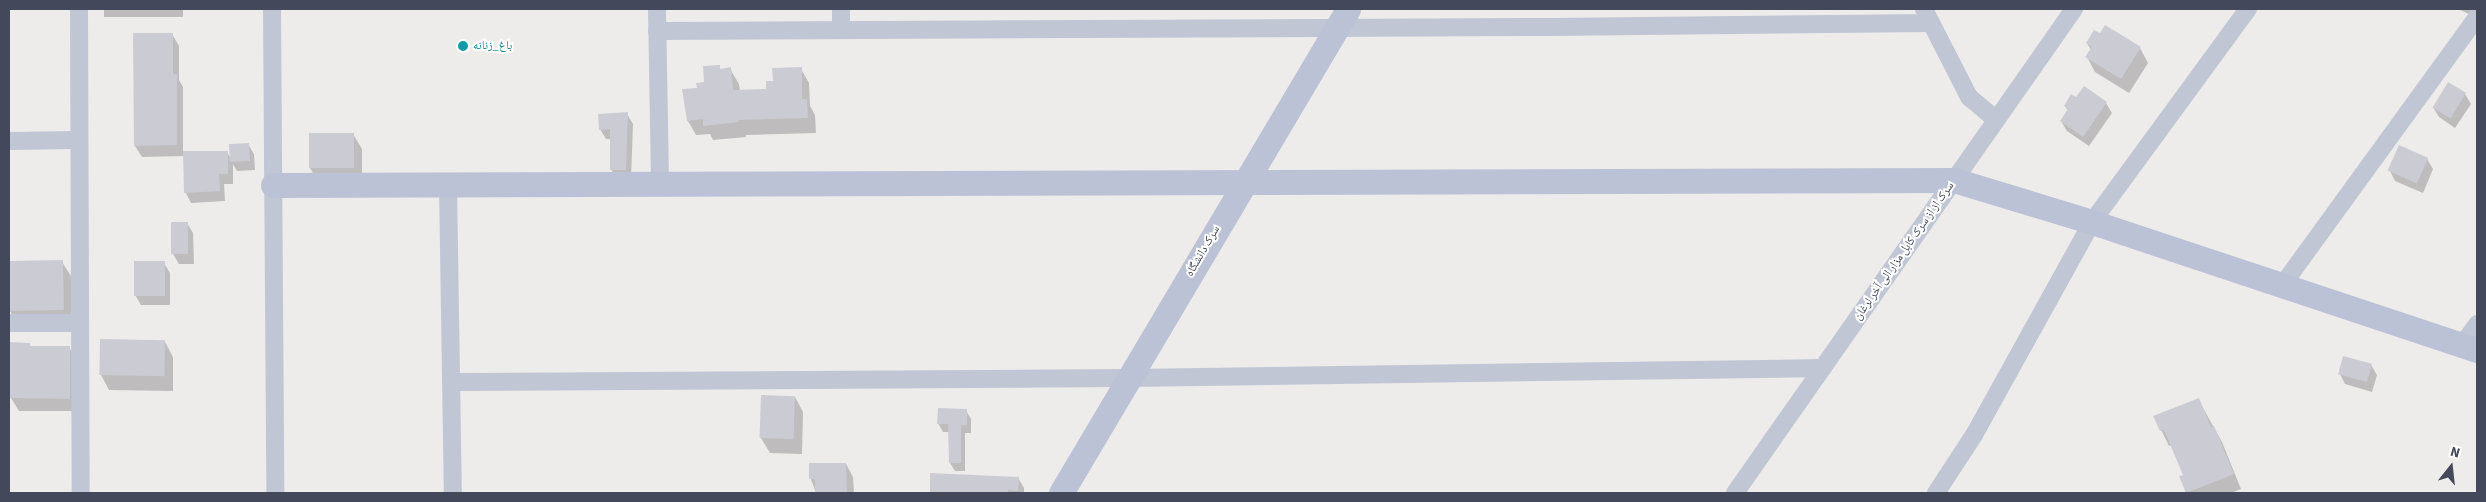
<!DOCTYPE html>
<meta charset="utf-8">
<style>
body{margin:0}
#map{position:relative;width:2486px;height:502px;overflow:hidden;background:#eeeceb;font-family:"Source Sans 3","Noto Naskh Arabic",sans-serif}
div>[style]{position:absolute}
.shadow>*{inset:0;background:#0003;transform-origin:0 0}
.building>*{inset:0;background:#cbcbd4;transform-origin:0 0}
.street>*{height:18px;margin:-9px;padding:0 9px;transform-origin:9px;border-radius:9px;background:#c0c6d4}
.secondary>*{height:25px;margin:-12.5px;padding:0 12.5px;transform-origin:12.5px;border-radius:12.5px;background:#bcc2d6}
.dots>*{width:14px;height:14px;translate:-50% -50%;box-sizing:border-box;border:2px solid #fff;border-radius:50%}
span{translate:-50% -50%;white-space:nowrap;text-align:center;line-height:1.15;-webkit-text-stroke:4px #fff;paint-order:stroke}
.culture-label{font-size:12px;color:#0d838f}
.left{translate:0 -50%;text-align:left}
.street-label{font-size:12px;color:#43495a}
.frame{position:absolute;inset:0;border:10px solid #43495a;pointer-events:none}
.north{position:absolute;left:2426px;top:442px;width:50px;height:50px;-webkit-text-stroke:4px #fff;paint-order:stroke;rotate:16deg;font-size:14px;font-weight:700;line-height:20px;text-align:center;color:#43495a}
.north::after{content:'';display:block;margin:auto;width:18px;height:22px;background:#43495a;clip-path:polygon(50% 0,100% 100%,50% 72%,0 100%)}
</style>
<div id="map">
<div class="shadow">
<i style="left:104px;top:9px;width:79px;height:8px"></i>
<i style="clip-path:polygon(2458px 9px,2472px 9px,2469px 14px)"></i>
<i style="clip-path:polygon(172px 34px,179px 46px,179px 80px,183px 87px,183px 152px,227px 152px,231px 159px,248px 144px,254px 154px,255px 170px,237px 171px,233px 164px,233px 184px,224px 184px,225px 201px,191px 203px,186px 193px,185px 156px,142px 157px,135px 146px)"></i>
<i style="clip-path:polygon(2087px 43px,2140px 48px,2148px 63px,2129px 93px,2095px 72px,2087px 57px,2091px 50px)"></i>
<i style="clip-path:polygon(719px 66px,721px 70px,730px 69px,739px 84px,740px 91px,768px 90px,774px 82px,801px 69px,809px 83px,810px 106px,815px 115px,816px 133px,746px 135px,746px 137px,713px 140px,710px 134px,696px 135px,688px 121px,698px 89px)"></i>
<i style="clip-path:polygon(2465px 94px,2471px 104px,2455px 128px,2439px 117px,2433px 107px)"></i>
<i style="clip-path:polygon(2106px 103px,2112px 113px,2089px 146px,2067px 131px,2061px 121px,2068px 111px,2065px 106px)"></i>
<i style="clip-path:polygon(627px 114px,633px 124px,631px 179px,617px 179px,611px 169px,611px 139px,606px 139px,600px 129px)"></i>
<i style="clip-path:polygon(353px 134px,362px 149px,362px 183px,319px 183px,310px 168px)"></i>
<i style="clip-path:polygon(2427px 159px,2433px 169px,2423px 193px,2395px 181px,2390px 171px)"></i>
<i style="clip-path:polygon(187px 223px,193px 233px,194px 264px,179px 264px,173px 254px)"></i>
<i style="clip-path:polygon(62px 262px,71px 276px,72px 324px,19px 326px,10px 311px,9px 263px)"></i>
<i style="clip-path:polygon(164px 263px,170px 273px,170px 305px,141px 305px,135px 295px)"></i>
<i style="clip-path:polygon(165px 342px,173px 357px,173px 391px,109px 390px,101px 375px)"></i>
<i style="clip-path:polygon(10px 344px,29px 344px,31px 347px,69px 347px,77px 361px,77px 411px,19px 411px,11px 398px)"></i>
<i style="clip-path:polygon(2371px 365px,2377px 375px,2372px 392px,2345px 384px,2340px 374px)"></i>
<i style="clip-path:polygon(795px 397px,803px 412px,802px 454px,770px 453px,761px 438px)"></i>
<i style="clip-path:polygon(2198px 399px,2222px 442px,2241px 489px,2231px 493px,2188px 493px,2181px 477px,2185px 476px,2172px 445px,2169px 446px,2155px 417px)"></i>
<i style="clip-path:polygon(966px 411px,971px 419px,971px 433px,965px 433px,965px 471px,955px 471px,950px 463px,949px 432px,943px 432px,938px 423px)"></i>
<i style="clip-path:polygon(846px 464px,853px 477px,854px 493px,816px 493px,811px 479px)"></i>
<i style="clip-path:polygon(931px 474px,1018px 478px,1024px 488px,1024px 493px,931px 493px)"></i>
</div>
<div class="building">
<i style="clip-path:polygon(2105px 25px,2141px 47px,2121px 79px,2085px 57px,2092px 47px,2086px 43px,2094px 30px,2100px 33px)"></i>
<i style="clip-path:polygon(133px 33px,173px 33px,173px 74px,177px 74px,177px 145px,134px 146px)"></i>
<i style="clip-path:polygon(720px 65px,720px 69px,731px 67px,733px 90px,766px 89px,766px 81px,773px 81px,772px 68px,802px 67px,802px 99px,807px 99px,808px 118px,738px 120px,739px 122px,703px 126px,703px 119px,687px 121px,682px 89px,697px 88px,696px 83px,704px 82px,703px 66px)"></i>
<i style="left:2448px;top:82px;width:21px;height:30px;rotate:31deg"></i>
<i style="clip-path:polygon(2084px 86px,2107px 102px,2083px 137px,2060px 121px,2068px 109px,2064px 106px,2071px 94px,2076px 97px)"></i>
<i style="clip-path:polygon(628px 112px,626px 170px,610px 170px,610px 129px,599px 130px,598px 114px)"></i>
<i style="left:309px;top:133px;width:45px;height:35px"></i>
<i style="left:249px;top:143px;width:18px;height:20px;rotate:87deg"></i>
<i style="left:2399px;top:145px;width:32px;height:28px;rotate:24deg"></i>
<i style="clip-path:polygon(183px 151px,228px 151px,228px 174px,219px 174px,220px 191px,184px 193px)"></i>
<i style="left:171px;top:222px;width:17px;height:32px"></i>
<i style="left:63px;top:260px;width:50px;height:54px;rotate:89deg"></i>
<i style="left:134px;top:261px;width:31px;height:35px"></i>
<i style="left:100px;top:339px;width:65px;height:36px;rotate:1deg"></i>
<i style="clip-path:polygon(9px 342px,30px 343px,30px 346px,70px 346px,70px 399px,10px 398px)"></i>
<i style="left:2343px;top:356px;width:30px;height:19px;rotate:15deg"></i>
<i style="left:761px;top:395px;width:34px;height:43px;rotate:2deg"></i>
<i style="clip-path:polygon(2199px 398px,2211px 427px,2214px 426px,2234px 474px,2186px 493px,2179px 476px,2183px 475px,2164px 430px,2160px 431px,2153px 416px)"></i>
<i style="clip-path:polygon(938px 408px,967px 409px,967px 425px,961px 425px,961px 463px,949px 463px,948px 424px,937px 424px)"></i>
<i style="clip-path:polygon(809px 463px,846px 463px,847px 493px,815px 493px,815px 479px,809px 479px)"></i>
<i style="clip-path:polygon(930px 473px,1019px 477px,1018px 491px,1008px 490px,1008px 493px,930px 493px)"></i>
</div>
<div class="street">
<i style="left:79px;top:9px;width:484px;rotate:89.8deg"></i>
<i style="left:272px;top:9px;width:484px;rotate:89.6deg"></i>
<i style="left:657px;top:9px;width:176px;rotate:89deg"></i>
<i style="left:841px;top:9px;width:21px;rotate:90deg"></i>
<i style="left:1924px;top:9px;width:99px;rotate:62.9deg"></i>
<i style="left:1969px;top:97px;width:35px;rotate:40deg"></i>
<i style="left:657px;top:31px;width:894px;rotate:-0.26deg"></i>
<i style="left:1551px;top:27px;width:380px;rotate:-0.6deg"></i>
<i style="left:9px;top:141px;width:69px;rotate:-0.8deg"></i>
<i style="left:448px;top:185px;width:308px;rotate:89.1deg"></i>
<i style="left:2281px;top:287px;width:334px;rotate:-54deg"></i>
<i style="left:9px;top:323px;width:71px"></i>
<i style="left:2462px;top:345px;width:26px;rotate:-54deg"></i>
<i style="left:452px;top:382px;width:676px;rotate:-0.34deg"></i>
<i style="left:1128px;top:378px;width:695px;rotate:-0.82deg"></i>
<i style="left:1735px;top:493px;width:591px;rotate:-54.99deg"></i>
<i style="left:1936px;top:493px;width:69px;rotate:-56.8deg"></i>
<i style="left:1974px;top:435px;width:244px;rotate:-61deg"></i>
<i style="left:2092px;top:222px;width:264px;rotate:-53.8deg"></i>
</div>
<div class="secondary">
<i style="left:273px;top:185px;width:1681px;rotate:-0.17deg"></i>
<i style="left:1954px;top:180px;width:144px;rotate:16.9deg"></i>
<i style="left:2092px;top:222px;width:406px;rotate:18.4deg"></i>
<i style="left:1061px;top:493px;width:563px;rotate:-59.33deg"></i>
</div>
<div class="dots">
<i style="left:463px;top:46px;background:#0f9aa8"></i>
</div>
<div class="culture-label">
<span class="left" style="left:473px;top:46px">باغ_زنانه</span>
</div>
<div class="street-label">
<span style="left:1203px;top:251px;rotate:-60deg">سرک دانشگاه</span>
<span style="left:1904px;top:251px;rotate:-55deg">سرک از از سرک کابل مزار الی آخر لرغان</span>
</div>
<div class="frame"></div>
<div class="north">N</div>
</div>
